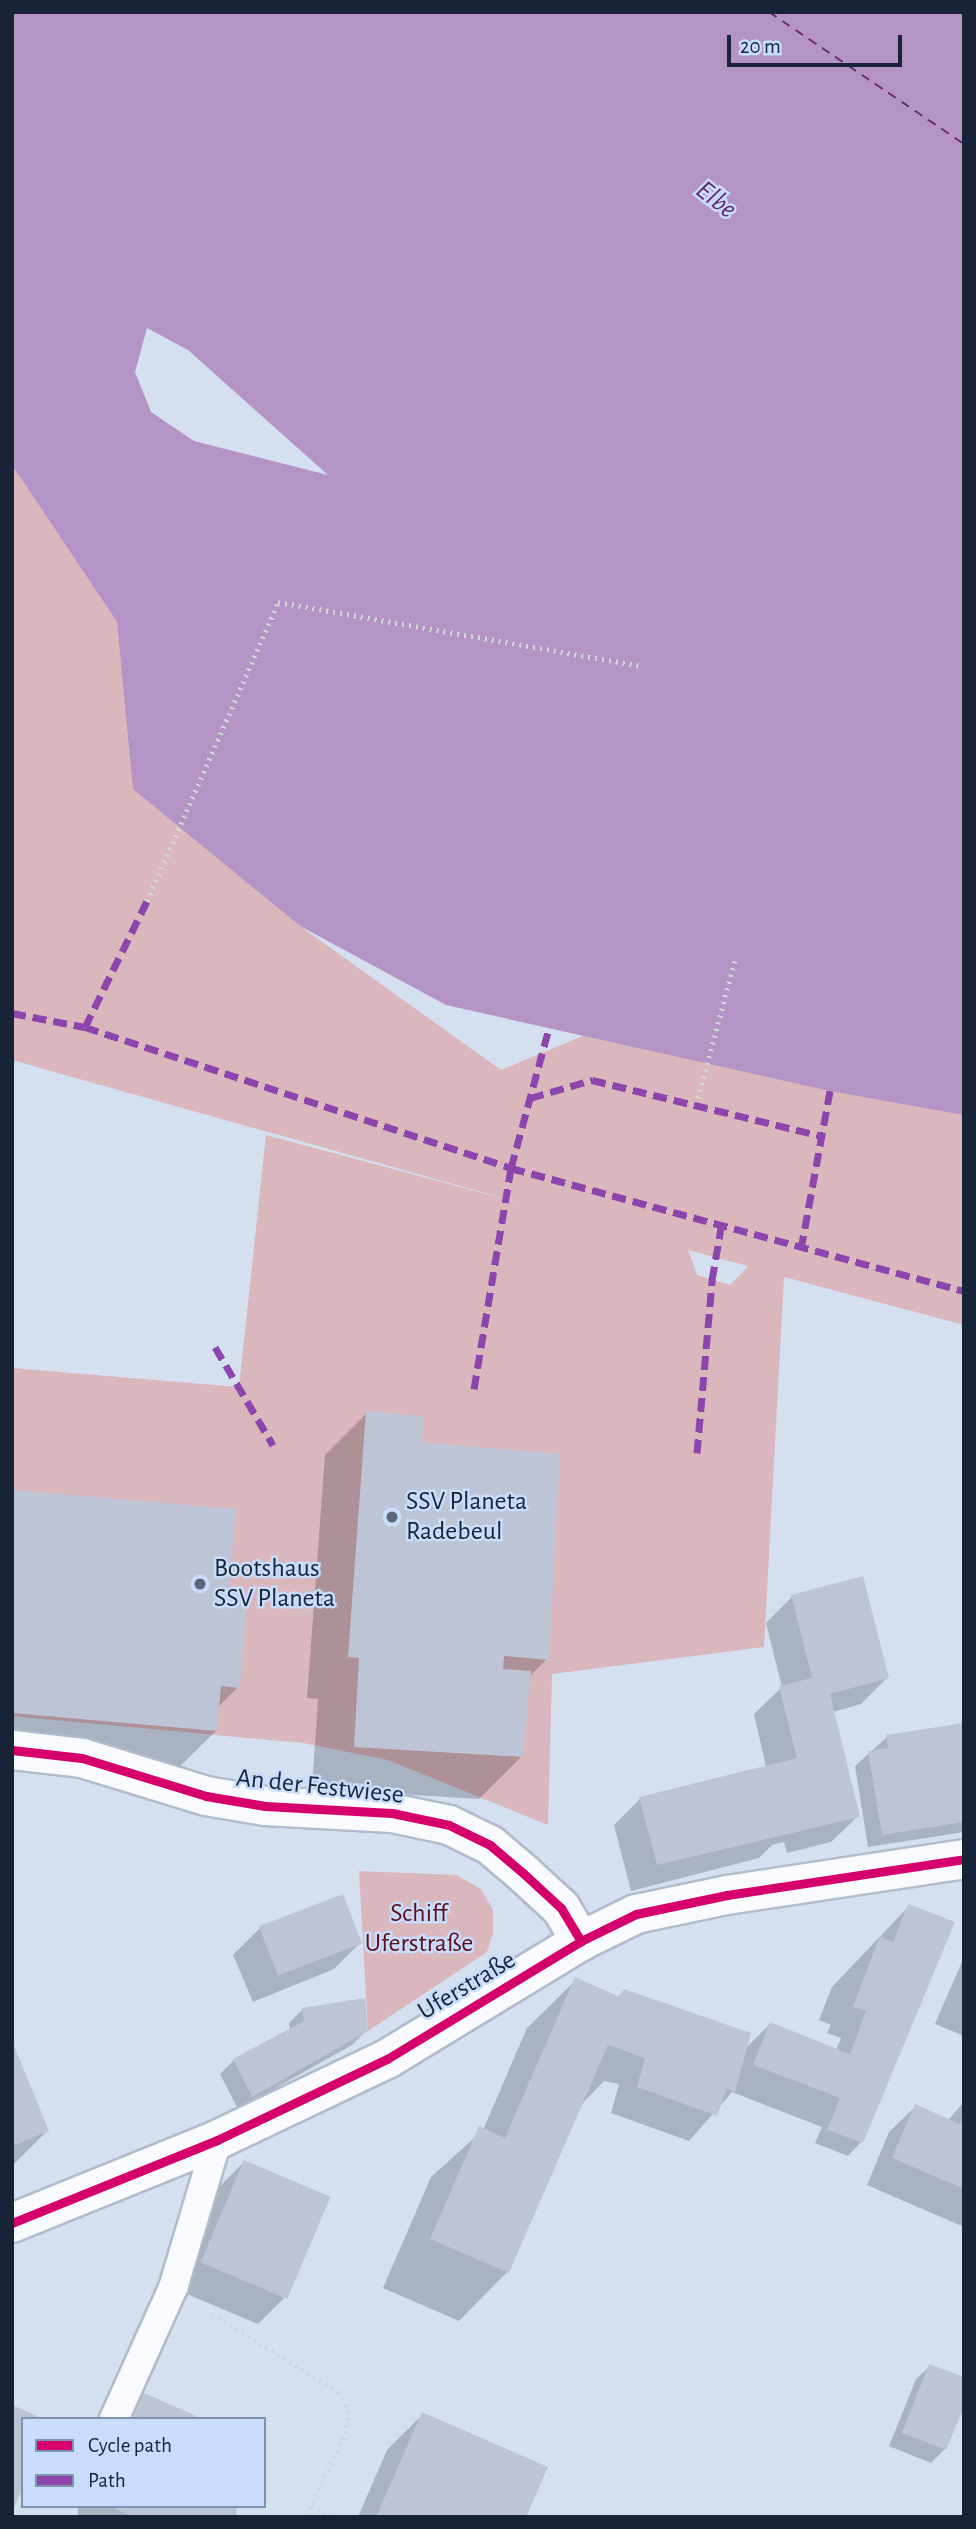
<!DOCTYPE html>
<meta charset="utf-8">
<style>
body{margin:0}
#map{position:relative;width:976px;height:2529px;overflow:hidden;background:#d4dff0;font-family:"Alegreya Sans",sans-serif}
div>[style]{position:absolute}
.green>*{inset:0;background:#dab6bd}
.water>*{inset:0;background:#b494c5}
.shadow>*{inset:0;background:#0003;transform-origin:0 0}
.ferry>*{height:2px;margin-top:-1px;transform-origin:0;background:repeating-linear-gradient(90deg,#682875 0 9px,transparent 0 16px)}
.building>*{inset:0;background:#bdc4d6;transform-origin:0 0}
.path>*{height:4.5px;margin-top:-2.25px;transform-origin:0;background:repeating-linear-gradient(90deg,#d2d6db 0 2px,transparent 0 7px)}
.roads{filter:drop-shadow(2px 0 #b0bbcc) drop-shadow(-2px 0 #b0bbcc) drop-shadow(0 2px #b0bbcc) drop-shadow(0 -2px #b0bbcc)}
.lane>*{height:28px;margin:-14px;padding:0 14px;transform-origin:14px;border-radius:14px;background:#f9fafd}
.street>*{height:38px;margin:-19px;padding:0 19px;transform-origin:19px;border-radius:19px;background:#f9fafd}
.quiet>*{height:7px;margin-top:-3.5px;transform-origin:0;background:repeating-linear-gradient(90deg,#8e44ad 0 14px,transparent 0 21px)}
.cycleway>*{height:9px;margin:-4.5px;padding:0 4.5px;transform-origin:4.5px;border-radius:4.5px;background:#d6006c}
.dots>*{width:19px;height:19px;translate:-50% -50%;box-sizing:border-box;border:4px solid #c8dcfc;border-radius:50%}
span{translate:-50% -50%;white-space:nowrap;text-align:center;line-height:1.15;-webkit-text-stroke:5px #c8dcfc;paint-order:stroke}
.poi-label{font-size:26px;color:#172337}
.left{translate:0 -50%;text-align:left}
.street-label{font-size:26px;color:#172337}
.park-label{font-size:26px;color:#5c0e18}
.water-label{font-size:28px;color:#682875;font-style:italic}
.frame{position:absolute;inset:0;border:14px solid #172337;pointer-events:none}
.legend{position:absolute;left:21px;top:2417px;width:245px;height:91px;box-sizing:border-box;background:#c8dcfc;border:2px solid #8192ad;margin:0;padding:9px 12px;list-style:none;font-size:21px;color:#172337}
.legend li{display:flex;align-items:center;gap:14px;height:35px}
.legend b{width:35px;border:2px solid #8192ad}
.scale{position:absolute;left:727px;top:35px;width:175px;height:32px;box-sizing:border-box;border:4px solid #172337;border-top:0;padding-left:9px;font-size:21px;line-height:24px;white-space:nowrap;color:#172337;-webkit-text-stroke:5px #c8dcfc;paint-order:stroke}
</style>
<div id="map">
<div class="green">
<i style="clip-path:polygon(evenodd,12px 465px,117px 622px,134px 789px,300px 926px,501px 1070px,583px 1036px,964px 1115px,964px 1325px,784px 1277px,764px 1647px,552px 1674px,548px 1825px,388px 1760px,303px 1743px,12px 1716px,12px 1368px,239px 1387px,266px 1135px,524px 1204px,12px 1060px,12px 465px,688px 1250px,748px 1266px,748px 1267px,730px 1285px,697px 1275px,688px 1250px)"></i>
<i style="clip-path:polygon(359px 1871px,456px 1875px,481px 1889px,493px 1910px,493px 1934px,487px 1952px,368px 2031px)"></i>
</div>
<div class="water">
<i style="clip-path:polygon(evenodd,12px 12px,964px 12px,964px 1115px,830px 1091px,446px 1005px,300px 926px,133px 789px,117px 622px,12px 465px,12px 12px,147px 328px,188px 350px,328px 475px,194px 441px,151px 412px,135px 372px,147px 328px)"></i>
</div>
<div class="shadow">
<i style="clip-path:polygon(367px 1413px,547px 1659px,528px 1678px,522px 1756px,479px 1799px,312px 1789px,318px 1699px,307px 1698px,325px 1455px)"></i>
<i style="clip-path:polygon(12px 1492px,227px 1596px,238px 1687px,217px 1708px,216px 1731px,173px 1773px,12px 1759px)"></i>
<i style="clip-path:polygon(792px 1597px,887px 1678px,861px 1704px,833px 1712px,858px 1816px,831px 1842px,787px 1853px,784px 1842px,772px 1845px,759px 1858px,631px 1891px,614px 1825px,640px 1799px,766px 1767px,754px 1714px,782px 1687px,766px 1623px)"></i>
<i style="clip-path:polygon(964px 1725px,964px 1832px,868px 1847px,855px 1766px,887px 1737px)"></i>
<i style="clip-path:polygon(909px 1906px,873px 2112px,861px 2142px,848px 2156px,815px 2143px,822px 2127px,732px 2092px,689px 2141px,611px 2113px,619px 2084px,604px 2081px,582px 2104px,507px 2272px,459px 2321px,383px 2288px,431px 2177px,483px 2130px,527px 2028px,576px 1980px,617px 1998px,624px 1991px,744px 2050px,770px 2024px,836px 2050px,841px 2038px,827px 2033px,831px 2025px,819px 2020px,832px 1987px)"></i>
<i style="clip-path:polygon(260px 1928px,360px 1943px,334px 1969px,253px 2002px,233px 1955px)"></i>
<i style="clip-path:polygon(964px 1957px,964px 2036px,935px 2024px)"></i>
<i style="clip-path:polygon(303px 2009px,366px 2031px,352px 2045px,238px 2109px,220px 2074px,234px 2060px,290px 2030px,289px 2023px)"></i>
<i style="clip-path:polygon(12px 2045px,47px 2131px,12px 2166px)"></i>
<i style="clip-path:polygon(964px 2102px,964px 2227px,867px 2185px,889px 2132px,916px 2106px,948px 2120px)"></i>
<i style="clip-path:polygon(244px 2162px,284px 2298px,258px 2324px,175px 2289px,218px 2188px)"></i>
<i style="clip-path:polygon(930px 2366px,945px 2449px,931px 2463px,889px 2446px,916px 2379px)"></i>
<i style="clip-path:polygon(423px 2414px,524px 2517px,358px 2517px,387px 2450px)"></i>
<i style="left:78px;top:2506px;width:158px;height:12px"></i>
</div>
<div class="ferry">
<i style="left:769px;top:12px;width:235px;rotate:34.1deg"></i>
</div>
<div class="building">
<i style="clip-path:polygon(366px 1411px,424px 1416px,422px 1442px,560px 1454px,549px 1660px,504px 1656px,503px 1669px,531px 1671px,523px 1757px,354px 1747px,359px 1658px,348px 1657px)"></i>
<i style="clip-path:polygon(12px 1490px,236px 1509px,228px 1595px,247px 1596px,240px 1688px,221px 1686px,217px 1731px,12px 1713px)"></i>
<i style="clip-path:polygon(863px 1576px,889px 1678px,830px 1694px,860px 1817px,657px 1865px,639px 1797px,797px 1758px,779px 1686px,812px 1678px,791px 1595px)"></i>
<i style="clip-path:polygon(964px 1723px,964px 1822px,882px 1835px,868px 1751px,888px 1748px,886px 1735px)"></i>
<i style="left:343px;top:1894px;width:53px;height:90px;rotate:69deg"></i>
<i style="clip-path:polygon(908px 1904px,955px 1922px,863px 2143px,827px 2130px,840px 2098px,753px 2065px,770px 2022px,850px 2054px,866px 2011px,853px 2007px,880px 1936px,893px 1942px)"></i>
<i style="clip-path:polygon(575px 1977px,620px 1997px,624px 1989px,751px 2033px,735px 2092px,727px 2089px,717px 2116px,637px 2087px,645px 2058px,608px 2045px,509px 2273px,430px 2239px,479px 2126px,505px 2138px)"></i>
<i style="clip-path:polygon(365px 1998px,368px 2031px,252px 2097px,233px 2059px,304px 2021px,302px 2008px)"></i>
<i style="clip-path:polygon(12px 2041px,49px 2131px,12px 2146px)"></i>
<i style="clip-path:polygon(915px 2104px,960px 2124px,964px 2116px,964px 2189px,892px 2158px)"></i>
<i style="left:244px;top:2160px;width:94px;height:111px;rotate:23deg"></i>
<i style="clip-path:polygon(929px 2364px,964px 2377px,964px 2407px,946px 2450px,902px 2433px)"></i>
<i style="clip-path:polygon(142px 2392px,203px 2419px,130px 2419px)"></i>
<i style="clip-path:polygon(12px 2405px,44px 2419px,23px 2419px,23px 2488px,12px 2512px)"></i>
<i style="clip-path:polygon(422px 2412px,548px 2467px,526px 2517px,376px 2517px)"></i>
<i style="clip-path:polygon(109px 2506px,238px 2506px,234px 2517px,133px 2517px)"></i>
</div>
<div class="path">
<i style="left:147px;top:901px;width:326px;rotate:-66.3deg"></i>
<i style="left:278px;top:602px;width:369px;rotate:10deg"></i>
<i style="left:696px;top:1105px;width:154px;rotate:-75deg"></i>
<i style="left:212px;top:2314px;width:149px;rotate:31.6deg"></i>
<i style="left:339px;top:2392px;width:21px;rotate:62deg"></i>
<i style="left:349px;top:2411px;width:20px;rotate:99deg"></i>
<i style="left:346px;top:2431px;width:95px;rotate:114.9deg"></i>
<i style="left:311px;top:2507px;width:23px;rotate:25deg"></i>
</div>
<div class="roads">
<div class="lane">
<i style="left:114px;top:2419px;width:144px;rotate:-65.8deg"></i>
<i style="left:173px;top:2288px;width:154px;rotate:-73.4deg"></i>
</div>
<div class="street">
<i style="left:12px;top:1750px;width:70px;rotate:6.5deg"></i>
<i style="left:82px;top:1758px;width:130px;rotate:17deg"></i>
<i style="left:206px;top:1796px;width:60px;rotate:9.6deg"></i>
<i style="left:265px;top:1806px;width:127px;rotate:3.2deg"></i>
<i style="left:392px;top:1813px;width:58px;rotate:11.9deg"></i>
<i style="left:449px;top:1825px;width:46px;rotate:26deg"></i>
<i style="left:490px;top:1845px;width:43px;rotate:40.3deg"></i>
<i style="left:523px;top:1873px;width:52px;rotate:42.6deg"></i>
<i style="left:561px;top:1908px;width:39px;rotate:59deg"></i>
<i style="left:12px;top:2223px;width:221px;rotate:-22deg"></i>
<i style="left:217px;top:2140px;width:188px;rotate:-25.5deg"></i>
<i style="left:387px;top:2059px;width:227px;rotate:-31.3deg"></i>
<i style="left:581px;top:1941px;width:61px;rotate:-26.1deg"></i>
<i style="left:636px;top:1914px;width:93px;rotate:-11.8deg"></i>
<i style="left:727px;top:1895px;width:240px;rotate:-8.6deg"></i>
</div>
</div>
<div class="quiet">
<i style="left:12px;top:1013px;width:74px;rotate:10.9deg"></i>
<i style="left:85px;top:1027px;width:449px;rotate:18.3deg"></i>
<i style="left:511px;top:1168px;width:469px;rotate:15.2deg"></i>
<i style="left:85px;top:1027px;width:140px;rotate:-63.8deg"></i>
<i style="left:530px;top:1098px;width:65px;rotate:-16.2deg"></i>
<i style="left:592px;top:1080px;width:237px;rotate:13.7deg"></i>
<i style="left:801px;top:1249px;width:161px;rotate:-79.6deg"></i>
<i style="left:215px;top:1347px;width:114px;rotate:59.4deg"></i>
<i style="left:474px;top:1389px;width:224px;rotate:-80.5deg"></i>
<i style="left:511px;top:1168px;width:145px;rotate:-74.8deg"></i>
<i style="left:697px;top:1453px;width:174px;rotate:-85deg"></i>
<i style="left:712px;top:1280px;width:53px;rotate:-80.2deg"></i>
</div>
<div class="cycleway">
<i style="left:12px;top:1750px;width:70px;rotate:6.5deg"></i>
<i style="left:82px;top:1758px;width:130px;rotate:17deg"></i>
<i style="left:206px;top:1796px;width:60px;rotate:9.6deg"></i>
<i style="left:265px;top:1806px;width:127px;rotate:3.2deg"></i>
<i style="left:392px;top:1813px;width:58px;rotate:11.9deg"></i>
<i style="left:449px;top:1825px;width:46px;rotate:26deg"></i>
<i style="left:490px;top:1845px;width:43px;rotate:40.3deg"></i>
<i style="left:523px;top:1873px;width:52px;rotate:42.6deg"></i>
<i style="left:561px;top:1908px;width:39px;rotate:59deg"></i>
<i style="left:12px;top:2223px;width:221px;rotate:-22deg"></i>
<i style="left:217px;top:2140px;width:188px;rotate:-25.5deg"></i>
<i style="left:387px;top:2059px;width:227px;rotate:-31.3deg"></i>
<i style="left:581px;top:1941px;width:61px;rotate:-26.1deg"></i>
<i style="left:636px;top:1914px;width:93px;rotate:-11.8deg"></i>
<i style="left:727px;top:1895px;width:240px;rotate:-8.6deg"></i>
</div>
<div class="dots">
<i style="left:392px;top:1517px;background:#596578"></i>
<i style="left:200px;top:1584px;background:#596578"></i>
</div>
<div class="poi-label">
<span class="left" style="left:406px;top:1517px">SSV Planeta<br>Radebeul</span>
<span class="left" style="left:214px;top:1584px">Bootshaus<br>SSV Planeta</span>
</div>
<div class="street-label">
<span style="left:320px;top:1787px;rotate:6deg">An der Festwiese</span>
<span style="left:467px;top:1986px;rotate:-31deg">Uferstraße</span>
</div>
<div class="park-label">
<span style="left:419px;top:1929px">Schiff<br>Uferstraße</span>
</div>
<div class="water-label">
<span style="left:716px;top:200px;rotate:38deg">Elbe</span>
</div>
<div class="frame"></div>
<ul class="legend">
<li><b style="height:9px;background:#d6006c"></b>Cycle path</li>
<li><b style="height:9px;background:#8e44ad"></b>Path</li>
</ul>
<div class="scale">20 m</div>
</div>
